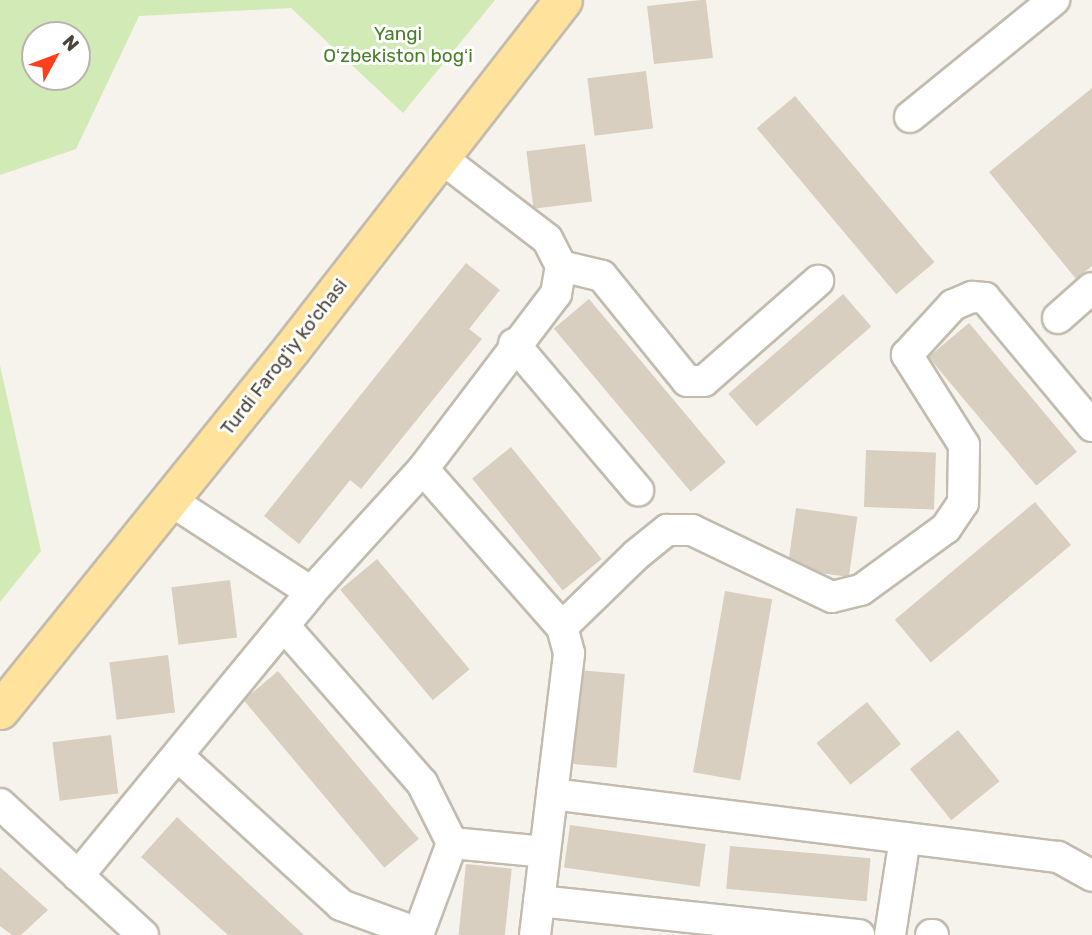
<!DOCTYPE html>
<meta charset="utf-8">
<style>
body{margin:0}
#map{position:relative;width:1092px;height:935px;overflow:hidden;background:#f6f3ec;font-family:Rubik,sans-serif}
div>[style]{position:absolute}
.green>*{inset:0;background:#d2eab5}
.building>*{inset:0;background:#d8cfc1;transform-origin:0 0}
.roads{filter:drop-shadow(2px 0 #c2bbae) drop-shadow(-2px 0 #c2bbae) drop-shadow(0 2px #c2bbae) drop-shadow(0 -2px #c2bbae)}
.minor>*{height:30px;margin:-15px;padding:0 15px;transform-origin:15px;border-radius:15px;background:#fff}
.major>*{height:37px;margin:-18.5px;padding:0 18.5px;transform-origin:18.5px;border-radius:18.5px;background:#ffe39c}
span{translate:-50% -50%;white-space:nowrap;text-align:center;line-height:1.15;-webkit-text-stroke:6px #fff;paint-order:stroke}
.park-label{font-size:19px;color:#4a7f2a}
.street-label{font-size:19px;color:#4b4439}
.north{position:absolute;left:21px;top:21px;width:70px;height:70px;box-sizing:border-box;background:#fff;border:2px solid #b7b4b0;border-radius:50%;rotate:49deg;font-size:19px;font-weight:700;line-height:28px;text-align:center;color:#4b4439}
.north::after{content:'';display:block;margin:auto;width:24px;height:32px;background:#fc3f1d;clip-path:polygon(50% 0,100% 100%,50% 72%,0 100%)}
</style>
<div id="map">
<div class="green">
<i style="clip-path:polygon(evenodd,0 0,495px 0,403px 113px,291px 8px,139px 16px,76px 149px,0 175px,0 0,77px 35px,77px 77px,35px 77px,35px 35px,77px 35px)"></i>
<i style="clip-path:polygon(0 365px,41px 551px,0 602px)"></i>
</div>
<div class="building">
<i style="clip-path:polygon(701px 0,706px 0,713px 58px,654px 64px,647px 6px)"></i>
<i style="left:646px;top:71px;width:58px;height:59px;rotate:83deg"></i>
<i style="clip-path:polygon(1092px 88px,1092px 266px,1076px 279px,989px 172px)"></i>
<i style="left:795px;top:96px;width:217px;height:50px;rotate:50deg"></i>
<i style="left:585px;top:144px;width:58px;height:59px;rotate:83deg"></i>
<i style="clip-path:polygon(466px 263px,500px 290px,469px 329px,482px 339px,361px 489px,350px 480px,299px 544px,264px 516px)"></i>
<i style="left:843px;top:294px;width:43px;height:152px;rotate:49deg"></i>
<i style="left:589px;top:299px;width:213px;height:46px;rotate:50deg"></i>
<i style="left:969px;top:323px;width:168px;height:53px;rotate:50deg"></i>
<i style="left:511px;top:447px;width:144px;height:50px;rotate:51deg"></i>
<i style="left:866px;top:450px;width:70px;height:57px;rotate:2deg"></i>
<i style="left:1035px;top:502px;width:56px;height:183px;rotate:50deg"></i>
<i style="left:796px;top:508px;width:62px;height:61px;rotate:8deg"></i>
<i style="left:377px;top:559px;width:144px;height:48px;rotate:50deg"></i>
<i style="left:230px;top:580px;width:58px;height:59px;rotate:83deg"></i>
<i style="left:725px;top:591px;width:48px;height:184px;rotate:10deg"></i>
<i style="left:168px;top:655px;width:58px;height:59px;rotate:83deg"></i>
<i style="left:578px;top:670px;width:47px;height:94px;rotate:5deg"></i>
<i style="left:278px;top:671px;width:219px;height:45px;rotate:50deg"></i>
<i style="left:867px;top:702px;width:54px;height:65px;rotate:51deg"></i>
<i style="left:958px;top:730px;width:66px;height:62px;rotate:51deg"></i>
<i style="left:111px;top:735px;width:59px;height:59px;rotate:83deg"></i>
<i style="clip-path:polygon(177px 817px,304px 935px,228px 935px,141px 857px)"></i>
<i style="left:570px;top:825px;width:137px;height:43px;rotate:8deg"></i>
<i style="left:730px;top:846px;width:141px;height:43px;rotate:5deg"></i>
<i style="left:466px;top:864px;width:46px;height:71px;rotate:6deg"></i>
<i style="clip-path:polygon(0 867px,48px 910px,21px 935px,12px 935px,0 926px)"></i>
</div>
<div class="roads">
<div class="minor">
<i style="left:910px;top:117px;width:186px;rotate:-39.1deg"></i>
<i style="left:561px;top:266px;width:42px;rotate:13.7deg"></i>
<i style="left:602px;top:276px;width:135px;rotate:51deg"></i>
<i style="left:687px;top:381px;width:17px"></i>
<i style="left:704px;top:381px;width:152px;rotate:-41.3deg"></i>
<i style="left:1058px;top:318px;width:45px;rotate:-41.4deg"></i>
<i style="left:514px;top:344px;width:192px;rotate:49.7deg"></i>
<i style="left:423px;top:469px;width:210px;rotate:48.7deg"></i>
<i style="left:311px;top:592px;width:166px;rotate:-47.7deg"></i>
<i style="left:423px;top:469px;width:220px;rotate:-52.8deg"></i>
<i style="left:556px;top:294px;width:28px;rotate:-80deg"></i>
<i style="left:561px;top:266px;width:30px;rotate:-117deg"></i>
<i style="left:547px;top:239px;width:135px;rotate:-142.5deg"></i>
<i style="left:285px;top:627px;width:208px;rotate:48.7deg"></i>
<i style="left:422px;top:783px;width:67px;rotate:63.4deg"></i>
<i style="left:452px;top:843px;width:98px;rotate:110.3deg"></i>
<i style="left:178px;top:756px;width:221px;rotate:42.4deg"></i>
<i style="left:341px;top:905px;width:82px;rotate:20deg"></i>
<i style="left:552px;top:794px;width:510px;rotate:7.1deg"></i>
<i style="left:1058px;top:857px;width:39px;rotate:29deg"></i>
<i style="left:0;top:804px;width:194px;rotate:42.5deg"></i>
<i style="left:452px;top:843px;width:93px;rotate:5.5deg"></i>
<i style="left:78px;top:876px;width:367px;rotate:-50.6deg"></i>
<i style="left:311px;top:592px;width:168px;rotate:-146.9deg"></i>
<i style="left:539px;top:901px;width:322px;rotate:6.1deg"></i>
<i style="left:535px;top:935px;width:284px;rotate:-83.1deg"></i>
<i style="left:569px;top:653px;width:27px;rotate:-105deg"></i>
<i style="left:562px;top:627px;width:103px;rotate:-44.2deg"></i>
<i style="left:636px;top:555px;width:40px;rotate:-39deg"></i>
<i style="left:667px;top:530px;width:25px"></i>
<i style="left:692px;top:530px;width:155px;rotate:25.6deg"></i>
<i style="left:832px;top:597px;width:30px;rotate:-14deg"></i>
<i style="left:861px;top:590px;width:105px;rotate:-36.1deg"></i>
<i style="left:946px;top:528px;width:30px;rotate:-56deg"></i>
<i style="left:963px;top:503px;width:58px;rotate:-89deg"></i>
<i style="left:964px;top:445px;width:107px;rotate:-122.3deg"></i>
<i style="left:907px;top:355px;width:68px;rotate:-47.4deg"></i>
<i style="left:953px;top:305px;width:21px;rotate:-23deg"></i>
<i style="left:972px;top:297px;width:13px;rotate:4deg"></i>
<i style="left:985px;top:298px;width:167px;rotate:50.1deg"></i>
<i style="left:890px;top:935px;width:98px;rotate:-81.2deg"></i>
<i style="left:931px;top:935px;width:2px"></i>
</div>
<div class="major">
<i style="left:0;top:710px;width:465px;rotate:-51.1deg"></i>
<i style="left:292px;top:348px;width:441px;rotate:-52.1deg"></i>
</div>
</div>
<div class="park-label">
<span style="left:398px;top:45px">Yangi<br>Oʻzbekiston bogʻi</span>
</div>
<div class="street-label">
<span style="left:284px;top:357px;rotate:-52deg">Turdi Farog'iy ko'chasi</span>
</div>
<div class="north">N</div>
</div>
